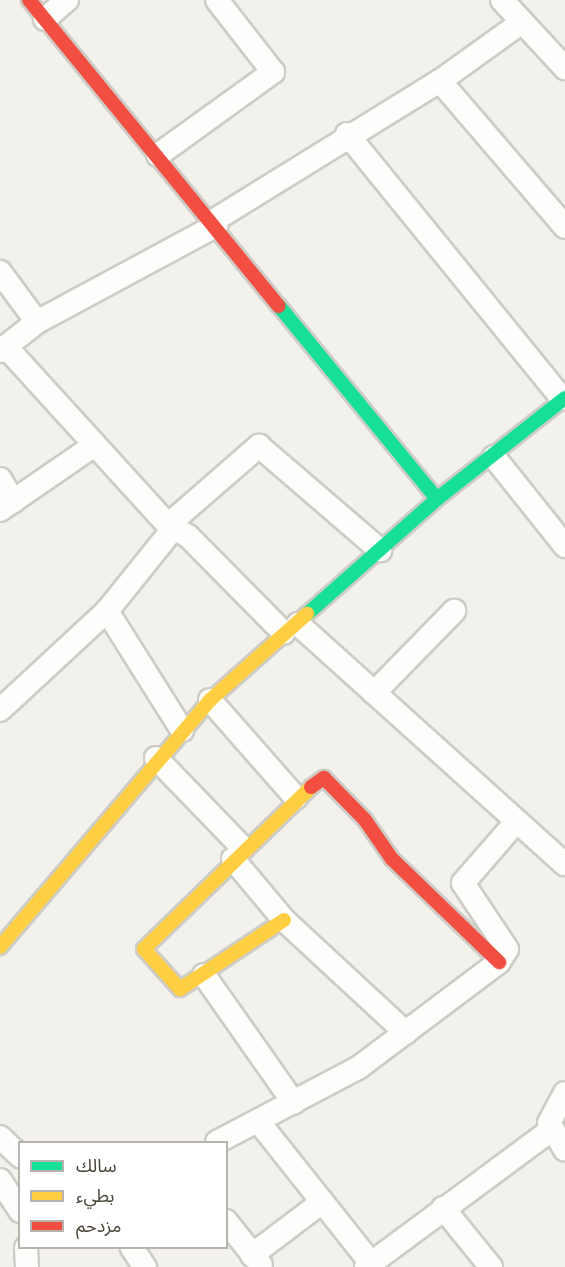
<!DOCTYPE html>
<meta charset="utf-8">
<style>
body{margin:0}
#map{position:relative;width:565px;height:1267px;overflow:hidden;background:#f2f1ec;font-family:Montserrat,"Noto Sans Arabic",sans-serif}
div>[style]{position:absolute}
.roads{filter:drop-shadow(2px 0 #ceccc6) drop-shadow(-2px 0 #ceccc6) drop-shadow(0 2px #ceccc6) drop-shadow(0 -2px #ceccc6)}
.street>*{height:22px;margin:-11px;padding:0 11px;transform-origin:11px;border-radius:11px;background:#fdfdfc}
.fast>*{height:14px;margin:-7px;padding:0 7px;transform-origin:7px;border-radius:7px;background:#16e098}
.slow>*{height:14px;margin:-7px;padding:0 7px;transform-origin:7px;border-radius:7px;background:#ffcf43}
.jam>*{height:14px;margin:-7px;padding:0 7px;transform-origin:7px;border-radius:7px;background:#f24e42}
span{translate:-50% -50%;white-space:nowrap;text-align:center;line-height:1.15;-webkit-text-stroke:6px #fff;paint-order:stroke}
.legend{position:absolute;left:18px;top:1141px;width:210px;height:108px;box-sizing:border-box;background:#fff;border:2px solid #b7b4af;margin:0;padding:8px 10px;list-style:none;font-size:18px;color:#4a4337}
.legend li{display:flex;align-items:center;gap:12px;height:30px}
.legend b{width:30px;border:2px solid #b7b4af}
</style>
<div id="map">
<div class="roads">
<div class="street">
<i style="left:502px;top:0;width:93px;rotate:47.2deg"></i>
<i style="left:45px;top:19px;width:29px;rotate:-41deg"></i>
<i style="left:440px;top:81px;width:192px;rotate:49.4deg"></i>
<i style="left:347px;top:134px;width:341px;rotate:50.9deg"></i>
<i style="left:158px;top:155px;width:142px;rotate:-35.8deg"></i>
<i style="left:273px;top:72px;width:91px;rotate:-127.9deg"></i>
<i style="left:213px;top:221px;width:267px;rotate:-31.7deg"></i>
<i style="left:440px;top:81px;width:101px;rotate:-35.7deg"></i>
<i style="left:0;top:272px;width:62px;rotate:53.5deg"></i>
<i style="left:6px;top:347px;width:241px;rotate:47.7deg"></i>
<i style="left:168px;top:525px;width:23px;rotate:29deg"></i>
<i style="left:188px;top:536px;width:136px;rotate:45.3deg"></i>
<i style="left:0;top:351px;width:47px;rotate:-38.1deg"></i>
<i style="left:37px;top:322px;width:204px;rotate:-28.3deg"></i>
<i style="left:494px;top:457px;width:114px;rotate:51.4deg"></i>
<i style="left:0;top:479px;width:26px;rotate:59deg"></i>
<i style="left:0;top:510px;width:113px;rotate:-34.5deg"></i>
<i style="left:168px;top:525px;width:121px;rotate:-41deg"></i>
<i style="left:259px;top:446px;width:160px;rotate:40.7deg"></i>
<i style="left:107px;top:611px;width:141px;rotate:57.8deg"></i>
<i style="left:298px;top:624px;width:359px;rotate:42deg"></i>
<i style="left:374px;top:693px;width:115px;rotate:-45.7deg"></i>
<i style="left:210px;top:700px;width:130px;rotate:48.7deg"></i>
<i style="left:0;top:710px;width:146px;rotate:-42.8deg"></i>
<i style="left:107px;top:611px;width:105px;rotate:-51.2deg"></i>
<i style="left:156px;top:758px;width:125px;rotate:46deg"></i>
<i style="left:233px;top:859px;width:80px;rotate:50.1deg"></i>
<i style="left:284px;top:920px;width:166px;rotate:42.8deg"></i>
<i style="left:204px;top:975px;width:156px;rotate:54.9deg"></i>
<i style="left:565px;top:1093px;width:34px;rotate:118deg"></i>
<i style="left:549px;top:1123px;width:31px;rotate:59deg"></i>
<i style="left:258px;top:1121px;width:186px;rotate:51.5deg"></i>
<i style="left:0;top:1137px;width:28px;rotate:44deg"></i>
<i style="left:217px;top:1142px;width:159px;rotate:-27.7deg"></i>
<i style="left:358px;top:1068px;width:176px;rotate:-36.9deg"></i>
<i style="left:499px;top:962px;width:15px;rotate:-58deg"></i>
<i style="left:507px;top:949px;width:79px;rotate:-123.7deg"></i>
<i style="left:463px;top:883px;width:81px;rotate:-49deg"></i>
<i style="left:0;top:1180px;width:37px;rotate:57deg"></i>
<i style="left:443px;top:1208px;width:76px;rotate:50.9deg"></i>
<i style="left:226px;top:1221px;width:56px;rotate:51.5deg"></i>
<i style="left:26px;top:1248px;width:19px;rotate:87deg"></i>
<i style="left:132px;top:1248px;width:23px;rotate:56deg"></i>
<i style="left:252px;top:1255px;width:88px;rotate:-37.1deg"></i>
<i style="left:366px;top:1267px;width:230px;rotate:-36.5deg"></i>
</div>
<div class="fast">
<i style="left:279px;top:306px;width:249px;rotate:50.7deg"></i>
<i style="left:307px;top:614px;width:174px;rotate:-41.5deg"></i>
<i style="left:437px;top:499px;width:163px;rotate:-38.3deg"></i>
</div>
<div class="slow">
<i style="left:284px;top:920px;width:125px;rotate:146.4deg"></i>
<i style="left:180px;top:989px;width:54px;rotate:-132deg"></i>
<i style="left:144px;top:949px;width:233px;rotate:-44.1deg"></i>
<i style="left:0;top:947px;width:324px;rotate:-49.6deg"></i>
<i style="left:210px;top:700px;width:130px;rotate:-41.6deg"></i>
</div>
<div class="jam">
<i style="left:29px;top:0;width:395px;rotate:50.8deg"></i>
<i style="left:311px;top:787px;width:16px;rotate:-35deg"></i>
<i style="left:324px;top:778px;width:59px;rotate:45.7deg"></i>
<i style="left:365px;top:820px;width:47px;rotate:55.3deg"></i>
<i style="left:392px;top:859px;width:149px;rotate:43.9deg"></i>
</div>
</div>
<ul class="legend">
<li><b style="height:8px;background:#16e098"></b>سالك</li>
<li><b style="height:8px;background:#ffcf43"></b>بطيء</li>
<li><b style="height:8px;background:#f24e42"></b>مزدحم</li>
</ul>
</div>
